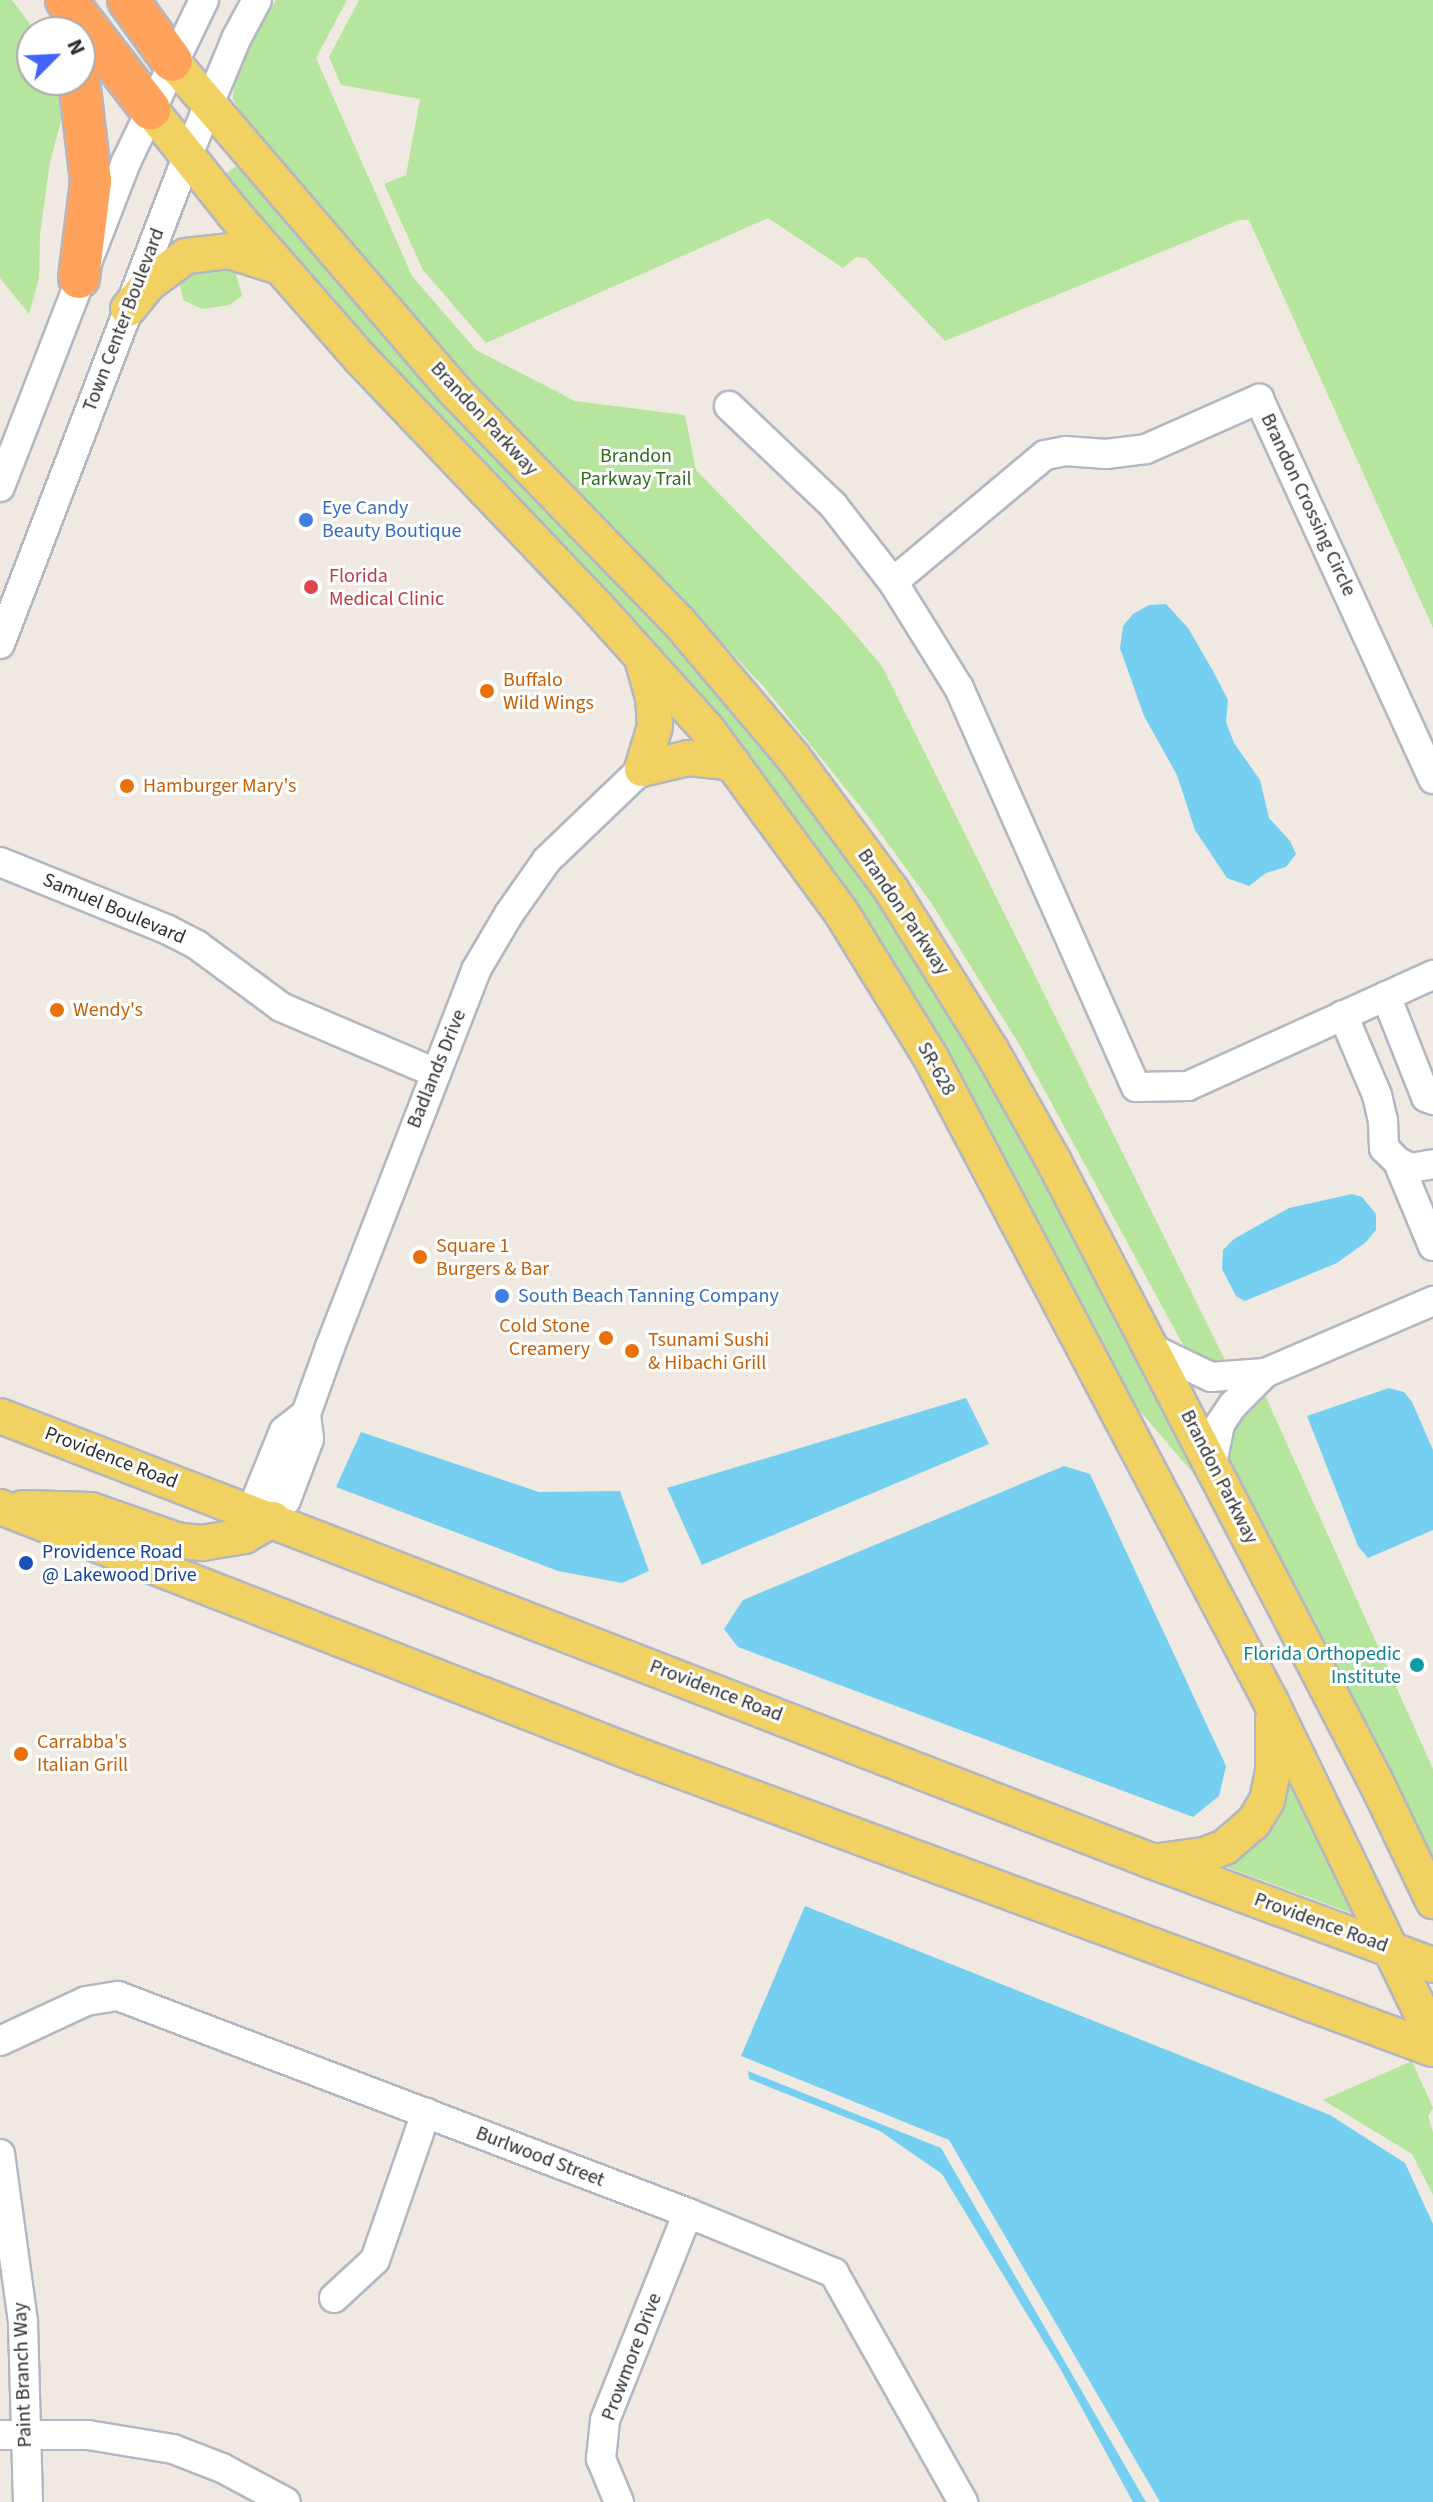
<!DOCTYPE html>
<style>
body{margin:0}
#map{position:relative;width:1433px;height:2502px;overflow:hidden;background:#efe9e1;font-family:"Source Sans 3",sans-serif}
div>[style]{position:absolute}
.green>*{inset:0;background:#b6e59e}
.water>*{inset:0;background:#75cff0}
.roads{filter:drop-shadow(2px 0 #b4b7c1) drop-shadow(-2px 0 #b4b7c1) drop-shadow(0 2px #b4b7c1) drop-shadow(0 -2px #b4b7c1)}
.minor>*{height:28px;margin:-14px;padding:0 14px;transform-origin:14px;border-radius:14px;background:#fff}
.major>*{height:34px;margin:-17px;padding:0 17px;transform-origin:17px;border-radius:17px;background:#f2d163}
.highway>*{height:40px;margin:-20px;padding:0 20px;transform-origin:20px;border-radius:20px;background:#ffa35c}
.dots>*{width:22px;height:22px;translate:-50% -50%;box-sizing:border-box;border:4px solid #fff;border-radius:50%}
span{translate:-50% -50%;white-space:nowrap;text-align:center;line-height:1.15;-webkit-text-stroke:6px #fff;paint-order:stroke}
.street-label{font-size:20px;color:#2e2e2e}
.park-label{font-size:20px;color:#2c6e1b}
.shop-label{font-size:20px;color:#366cbe}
.left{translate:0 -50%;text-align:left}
.health-label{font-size:20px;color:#be3a42}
.food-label{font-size:20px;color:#c56008}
.right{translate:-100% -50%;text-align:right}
.transit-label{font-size:20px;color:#164399}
.culture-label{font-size:20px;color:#0d838f}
.north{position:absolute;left:16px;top:16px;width:80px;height:80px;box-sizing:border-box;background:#fff;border:2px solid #ababab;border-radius:50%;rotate:66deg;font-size:22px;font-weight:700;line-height:32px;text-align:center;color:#2e2e2e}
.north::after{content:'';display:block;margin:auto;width:28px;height:36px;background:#4264fb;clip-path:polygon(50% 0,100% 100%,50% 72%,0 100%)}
</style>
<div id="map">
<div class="green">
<i style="clip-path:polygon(0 0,12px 0,36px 32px,32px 32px,32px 80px,65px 80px,68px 95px,50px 162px,40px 234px,39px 278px,29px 314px,0 278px)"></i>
<i style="clip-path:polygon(276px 0,347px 0,316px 58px,412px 276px,476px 350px,575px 401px,685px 415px,696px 470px,841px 618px,882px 666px,1229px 1368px,1195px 1359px,1182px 1343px,1022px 1049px,932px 904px,867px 815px,764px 687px,399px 304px,248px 125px,233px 99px,235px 74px)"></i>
<i style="clip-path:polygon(359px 0,1433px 0,1433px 628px,1249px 220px,1239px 220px,945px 341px,866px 258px,856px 257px,843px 268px,768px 218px,486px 343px,423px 270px,384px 184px,406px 175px,420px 99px,341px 85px,329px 57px)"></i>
<i style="clip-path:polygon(238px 165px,719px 688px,858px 866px,1005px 1101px,1200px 1470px,1193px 1473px,1121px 1389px,859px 915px,467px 455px,228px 183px,225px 174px)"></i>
<i style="clip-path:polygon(202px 269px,235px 270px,242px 296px,229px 305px,202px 309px,183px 300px,179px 278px)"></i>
<i style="clip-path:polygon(1265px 1395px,1433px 1769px,1433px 1865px,1226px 1451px,1233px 1424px,1242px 1411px)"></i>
<i style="clip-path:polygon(1289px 1783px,1355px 1908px,1351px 1913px,1229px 1868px,1224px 1862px)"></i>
<i style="clip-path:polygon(1412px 2061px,1433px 2108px,1428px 2116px,1433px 2132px,1433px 2195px,1412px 2154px,1323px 2100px)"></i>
</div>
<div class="water">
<i style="clip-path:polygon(1166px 604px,1188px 628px,1213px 671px,1228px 700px,1226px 722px,1234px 743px,1260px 780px,1269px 818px,1290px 841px,1296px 854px,1286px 867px,1266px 873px,1249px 886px,1227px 878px,1195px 830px,1177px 775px,1144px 716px,1120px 648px,1123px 626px,1133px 614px,1149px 605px)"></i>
<i style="clip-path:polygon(1352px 1194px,1362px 1197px,1376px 1214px,1376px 1230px,1366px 1242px,1337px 1263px,1245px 1301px,1236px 1296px,1222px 1269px,1223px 1250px,1234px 1239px,1289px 1208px)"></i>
<i style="clip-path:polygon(1389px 1388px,1404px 1392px,1412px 1402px,1433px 1450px,1433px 1530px,1368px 1558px,1358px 1546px,1307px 1416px)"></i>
<i style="clip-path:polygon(966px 1398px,989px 1444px,702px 1565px,667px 1488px)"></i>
<i style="clip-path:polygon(361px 1432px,539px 1492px,620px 1491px,649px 1571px,622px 1583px,558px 1571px,336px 1487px)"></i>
<i style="clip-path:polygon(1064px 1466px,1090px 1474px,1226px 1766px,1219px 1796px,1193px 1817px,738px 1647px,724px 1629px,743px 1600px)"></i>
<i style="clip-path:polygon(805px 1906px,1330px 2115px,1405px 2163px,1433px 2224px,1433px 2502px,1160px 2502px,949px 2140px,741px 2056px)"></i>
<i style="clip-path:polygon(748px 2071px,941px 2148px,1146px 2502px,1133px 2502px,1061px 2370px,942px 2174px,880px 2131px,749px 2079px)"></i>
</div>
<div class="roads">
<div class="minor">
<i style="left:729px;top:406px;width:144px;rotate:43.6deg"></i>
<i style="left:833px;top:505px;width:98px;rotate:52.1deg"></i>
<i style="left:893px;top:582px;width:125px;rotate:58.1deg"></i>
<i style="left:959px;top:688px;width:436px;rotate:66.1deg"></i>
<i style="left:1136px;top:1087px;width:52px;rotate:-1.1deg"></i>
<i style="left:1188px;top:1086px;width:269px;rotate:-24.4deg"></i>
<i style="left:0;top:487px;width:349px;rotate:-68.8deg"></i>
<i style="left:126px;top:162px;width:180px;rotate:-64.3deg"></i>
<i style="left:893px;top:582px;width:198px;rotate:-39.9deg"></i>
<i style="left:1045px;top:455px;width:20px;rotate:-11deg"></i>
<i style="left:1065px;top:451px;width:41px;rotate:4.2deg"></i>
<i style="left:1106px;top:454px;width:40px;rotate:-7.1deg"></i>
<i style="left:1146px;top:449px;width:124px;rotate:-23.9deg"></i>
<i style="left:1259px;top:399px;width:418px;rotate:65.4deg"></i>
<i style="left:0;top:644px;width:522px;rotate:-68.99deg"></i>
<i style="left:187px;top:157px;width:128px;rotate:-67.4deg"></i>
<i style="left:236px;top:39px;width:44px;rotate:-61.7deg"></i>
<i style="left:0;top:862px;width:179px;rotate:22deg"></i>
<i style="left:166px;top:929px;width:35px;rotate:27deg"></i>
<i style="left:197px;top:945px;width:104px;rotate:36.4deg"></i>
<i style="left:281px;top:1007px;width:168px;rotate:23.1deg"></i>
<i style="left:1386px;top:996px;width:109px;rotate:68.4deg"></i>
<i style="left:1426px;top:1097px;width:8px;rotate:23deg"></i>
<i style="left:1343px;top:1015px;width:87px;rotate:67deg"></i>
<i style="left:1377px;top:1095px;width:26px;rotate:77deg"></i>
<i style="left:1383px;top:1120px;width:28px;rotate:88deg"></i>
<i style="left:1384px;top:1148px;width:20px;rotate:45deg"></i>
<i style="left:1398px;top:1162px;width:91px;rotate:67.4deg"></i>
<i style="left:1398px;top:1162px;width:14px;rotate:25deg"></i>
<i style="left:1411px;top:1168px;width:22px;rotate:-10deg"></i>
<i style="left:1153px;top:1349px;width:64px;rotate:25.8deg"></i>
<i style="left:1211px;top:1377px;width:54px;rotate:-4.2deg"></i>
<i style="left:1265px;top:1373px;width:183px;rotate:-23.2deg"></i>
<i style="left:1212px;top:1464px;width:41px;rotate:-78.7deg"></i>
<i style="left:1220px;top:1424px;width:23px;rotate:-56deg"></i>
<i style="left:1233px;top:1405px;width:45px;rotate:-45deg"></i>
<i style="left:251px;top:1512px;width:87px;rotate:-67.8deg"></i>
<i style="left:284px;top:1431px;width:28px;rotate:-38deg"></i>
<i style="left:273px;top:1519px;width:23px;rotate:-56deg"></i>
<i style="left:286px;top:1500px;width:65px;rotate:-69.3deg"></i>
<i style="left:309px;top:1439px;width:25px;rotate:-97deg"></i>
<i style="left:306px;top:1414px;width:71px;rotate:-70.3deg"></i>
<i style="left:330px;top:1347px;width:404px;rotate:-68.8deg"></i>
<i style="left:476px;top:970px;width:65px;rotate:-59.5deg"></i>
<i style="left:509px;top:914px;width:66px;rotate:-54.9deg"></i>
<i style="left:547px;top:860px;width:132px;rotate:-43.8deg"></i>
<i style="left:0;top:2041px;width:95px;rotate:-24.9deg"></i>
<i style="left:86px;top:2001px;width:32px;rotate:-9deg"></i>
<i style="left:118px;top:1996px;width:610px;rotate:20.84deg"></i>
<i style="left:688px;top:2213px;width:158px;rotate:22.3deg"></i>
<i style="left:834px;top:2273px;width:263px;rotate:60.6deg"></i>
<i style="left:0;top:2154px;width:171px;rotate:82.2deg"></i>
<i style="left:23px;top:2323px;width:179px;rotate:88.4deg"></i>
<i style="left:334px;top:2298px;width:56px;rotate:-42.8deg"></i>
<i style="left:375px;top:2260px;width:156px;rotate:-70.9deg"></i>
<i style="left:0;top:2435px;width:88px"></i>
<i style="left:88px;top:2435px;width:86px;rotate:9.4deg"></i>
<i style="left:173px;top:2449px;width:53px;rotate:21.2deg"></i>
<i style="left:222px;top:2468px;width:72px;rotate:28deg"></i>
<i style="left:619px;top:2502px;width:47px;rotate:-112.7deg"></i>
<i style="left:601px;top:2459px;width:39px;rotate:-84deg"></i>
<i style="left:605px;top:2420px;width:223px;rotate:-68.2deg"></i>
</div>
<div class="major">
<i style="left:172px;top:61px;width:435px;rotate:49.4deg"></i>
<i style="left:455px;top:391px;width:322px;rotate:45.9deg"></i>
<i style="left:679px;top:622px;width:177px;rotate:49.8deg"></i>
<i style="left:793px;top:757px;width:167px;rotate:53.5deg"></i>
<i style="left:892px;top:891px;width:187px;rotate:58.1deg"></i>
<i style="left:991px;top:1050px;width:129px;rotate:60.6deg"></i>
<i style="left:1054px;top:1162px;width:701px;rotate:62.56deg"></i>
<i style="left:1377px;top:1784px;width:130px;rotate:64.4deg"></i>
<i style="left:150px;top:109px;width:134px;rotate:51.3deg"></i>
<i style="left:234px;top:214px;width:191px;rotate:48.8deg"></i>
<i style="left:360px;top:358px;width:344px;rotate:46.4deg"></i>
<i style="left:597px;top:607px;width:164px;rotate:48deg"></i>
<i style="left:707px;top:729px;width:227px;rotate:53.8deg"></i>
<i style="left:841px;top:912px;width:172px;rotate:58.3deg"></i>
<i style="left:931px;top:1058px;width:728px;rotate:62.17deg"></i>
<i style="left:1271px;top:1702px;width:372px;rotate:64.2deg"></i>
<i style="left:128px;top:309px;width:32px;rotate:-51deg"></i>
<i style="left:148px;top:284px;width:47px;rotate:-36.4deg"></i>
<i style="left:186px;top:256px;width:43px;rotate:-6.6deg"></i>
<i style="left:229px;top:251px;width:52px;rotate:17.7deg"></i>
<i style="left:642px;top:769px;width:45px;rotate:-73.2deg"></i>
<i style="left:655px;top:726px;width:28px;rotate:-94deg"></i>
<i style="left:653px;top:698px;width:41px;rotate:-105.4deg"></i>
<i style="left:642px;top:769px;width:48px;rotate:-13.2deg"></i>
<i style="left:689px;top:758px;width:44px;rotate:6.5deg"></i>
<i style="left:0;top:1416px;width:1232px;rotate:21.13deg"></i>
<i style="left:1149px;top:1860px;width:303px;rotate:20.3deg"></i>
<i style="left:0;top:1507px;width:690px;rotate:21.25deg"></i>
<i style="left:643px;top:1757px;width:842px;rotate:20.29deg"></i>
<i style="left:23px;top:1508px;width:68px;rotate:1.7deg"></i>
<i style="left:91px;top:1510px;width:90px;rotate:19.4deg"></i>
<i style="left:176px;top:1540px;width:26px;rotate:7deg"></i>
<i style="left:202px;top:1543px;width:43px;rotate:-9.5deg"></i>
<i style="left:244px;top:1536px;width:34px;rotate:-30deg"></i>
<i style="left:1159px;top:1861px;width:45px;rotate:-7.6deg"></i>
<i style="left:1204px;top:1855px;width:22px;rotate:-21deg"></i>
<i style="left:1225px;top:1847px;width:38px;rotate:-41deg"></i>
<i style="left:1254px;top:1822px;width:26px;rotate:-59deg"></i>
<i style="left:1267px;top:1800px;width:29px;rotate:-78deg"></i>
<i style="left:1273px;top:1772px;width:53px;rotate:-90deg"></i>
</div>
<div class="highway">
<i style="left:66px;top:0;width:138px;rotate:52.4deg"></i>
<i style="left:128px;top:0;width:75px;rotate:54.2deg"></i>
<i style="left:79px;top:278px;width:98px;rotate:-82.9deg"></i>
<i style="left:91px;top:181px;width:102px;rotate:-96.8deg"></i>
</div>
</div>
<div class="dots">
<i style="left:306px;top:520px;background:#3f7fe0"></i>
<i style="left:311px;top:587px;background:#e0444e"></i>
<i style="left:487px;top:691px;background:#e8710a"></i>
<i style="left:127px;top:786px;background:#e8710a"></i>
<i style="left:57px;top:1010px;background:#e8710a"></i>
<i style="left:420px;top:1257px;background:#e8710a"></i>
<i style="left:502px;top:1296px;background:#3f7fe0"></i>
<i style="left:606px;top:1338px;background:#e8710a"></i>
<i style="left:632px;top:1351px;background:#e8710a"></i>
<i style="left:26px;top:1563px;background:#1a4fb4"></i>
<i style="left:1417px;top:1665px;background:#0f9aa8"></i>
<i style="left:21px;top:1754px;background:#e8710a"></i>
</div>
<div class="street-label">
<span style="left:124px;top:320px;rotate:-69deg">Town Center Boulevard</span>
<span style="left:484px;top:419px;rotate:47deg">Brandon Parkway</span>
<span style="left:1308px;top:505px;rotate:65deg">Brandon Crossing Circle</span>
<span style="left:114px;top:909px;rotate:23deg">Samuel Boulevard</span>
<span style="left:903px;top:912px;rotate:56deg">Brandon Parkway</span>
<span style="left:437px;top:1069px;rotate:-68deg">Badlands Drive</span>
<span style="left:936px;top:1069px;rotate:61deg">SR-628</span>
<span style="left:111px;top:1458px;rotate:21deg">Providence Road</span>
<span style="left:1219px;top:1477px;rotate:63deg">Brandon Parkway</span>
<span style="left:716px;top:1691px;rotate:21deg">Providence Road</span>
<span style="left:1321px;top:1923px;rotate:20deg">Providence Road</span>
<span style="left:540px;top:2157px;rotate:21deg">Burlwood Street</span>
<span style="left:632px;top:2357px;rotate:-69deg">Prowmore Drive</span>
<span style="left:23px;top:2375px;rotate:-92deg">Paint Branch Way</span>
</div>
<div class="park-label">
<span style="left:636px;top:468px">Brandon<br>Parkway Trail</span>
</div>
<div class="shop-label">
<span class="left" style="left:322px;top:520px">Eye Candy<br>Beauty Boutique</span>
<span class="left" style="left:518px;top:1296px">South Beach Tanning Company</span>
</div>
<div class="health-label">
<span class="left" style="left:329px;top:588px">Florida<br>Medical Clinic</span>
</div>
<div class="food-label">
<span class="left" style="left:503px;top:692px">Buffalo<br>Wild Wings</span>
<span class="left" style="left:143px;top:786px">Hamburger Mary's</span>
<span class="left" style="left:73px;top:1010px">Wendy's</span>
<span class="left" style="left:436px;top:1258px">Square 1<br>Burgers &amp; Bar</span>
<span class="right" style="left:590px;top:1338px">Cold Stone<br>Creamery</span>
<span class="left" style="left:648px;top:1352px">Tsunami Sushi<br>&amp; Hibachi Grill</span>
<span class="left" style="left:37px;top:1754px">Carrabba's<br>Italian Grill</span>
</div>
<div class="transit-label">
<span class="left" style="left:42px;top:1564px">Providence Road<br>@ Lakewood Drive</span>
</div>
<div class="culture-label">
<span class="right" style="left:1401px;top:1666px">Florida Orthopedic<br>Institute</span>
</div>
<div class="north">N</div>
</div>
